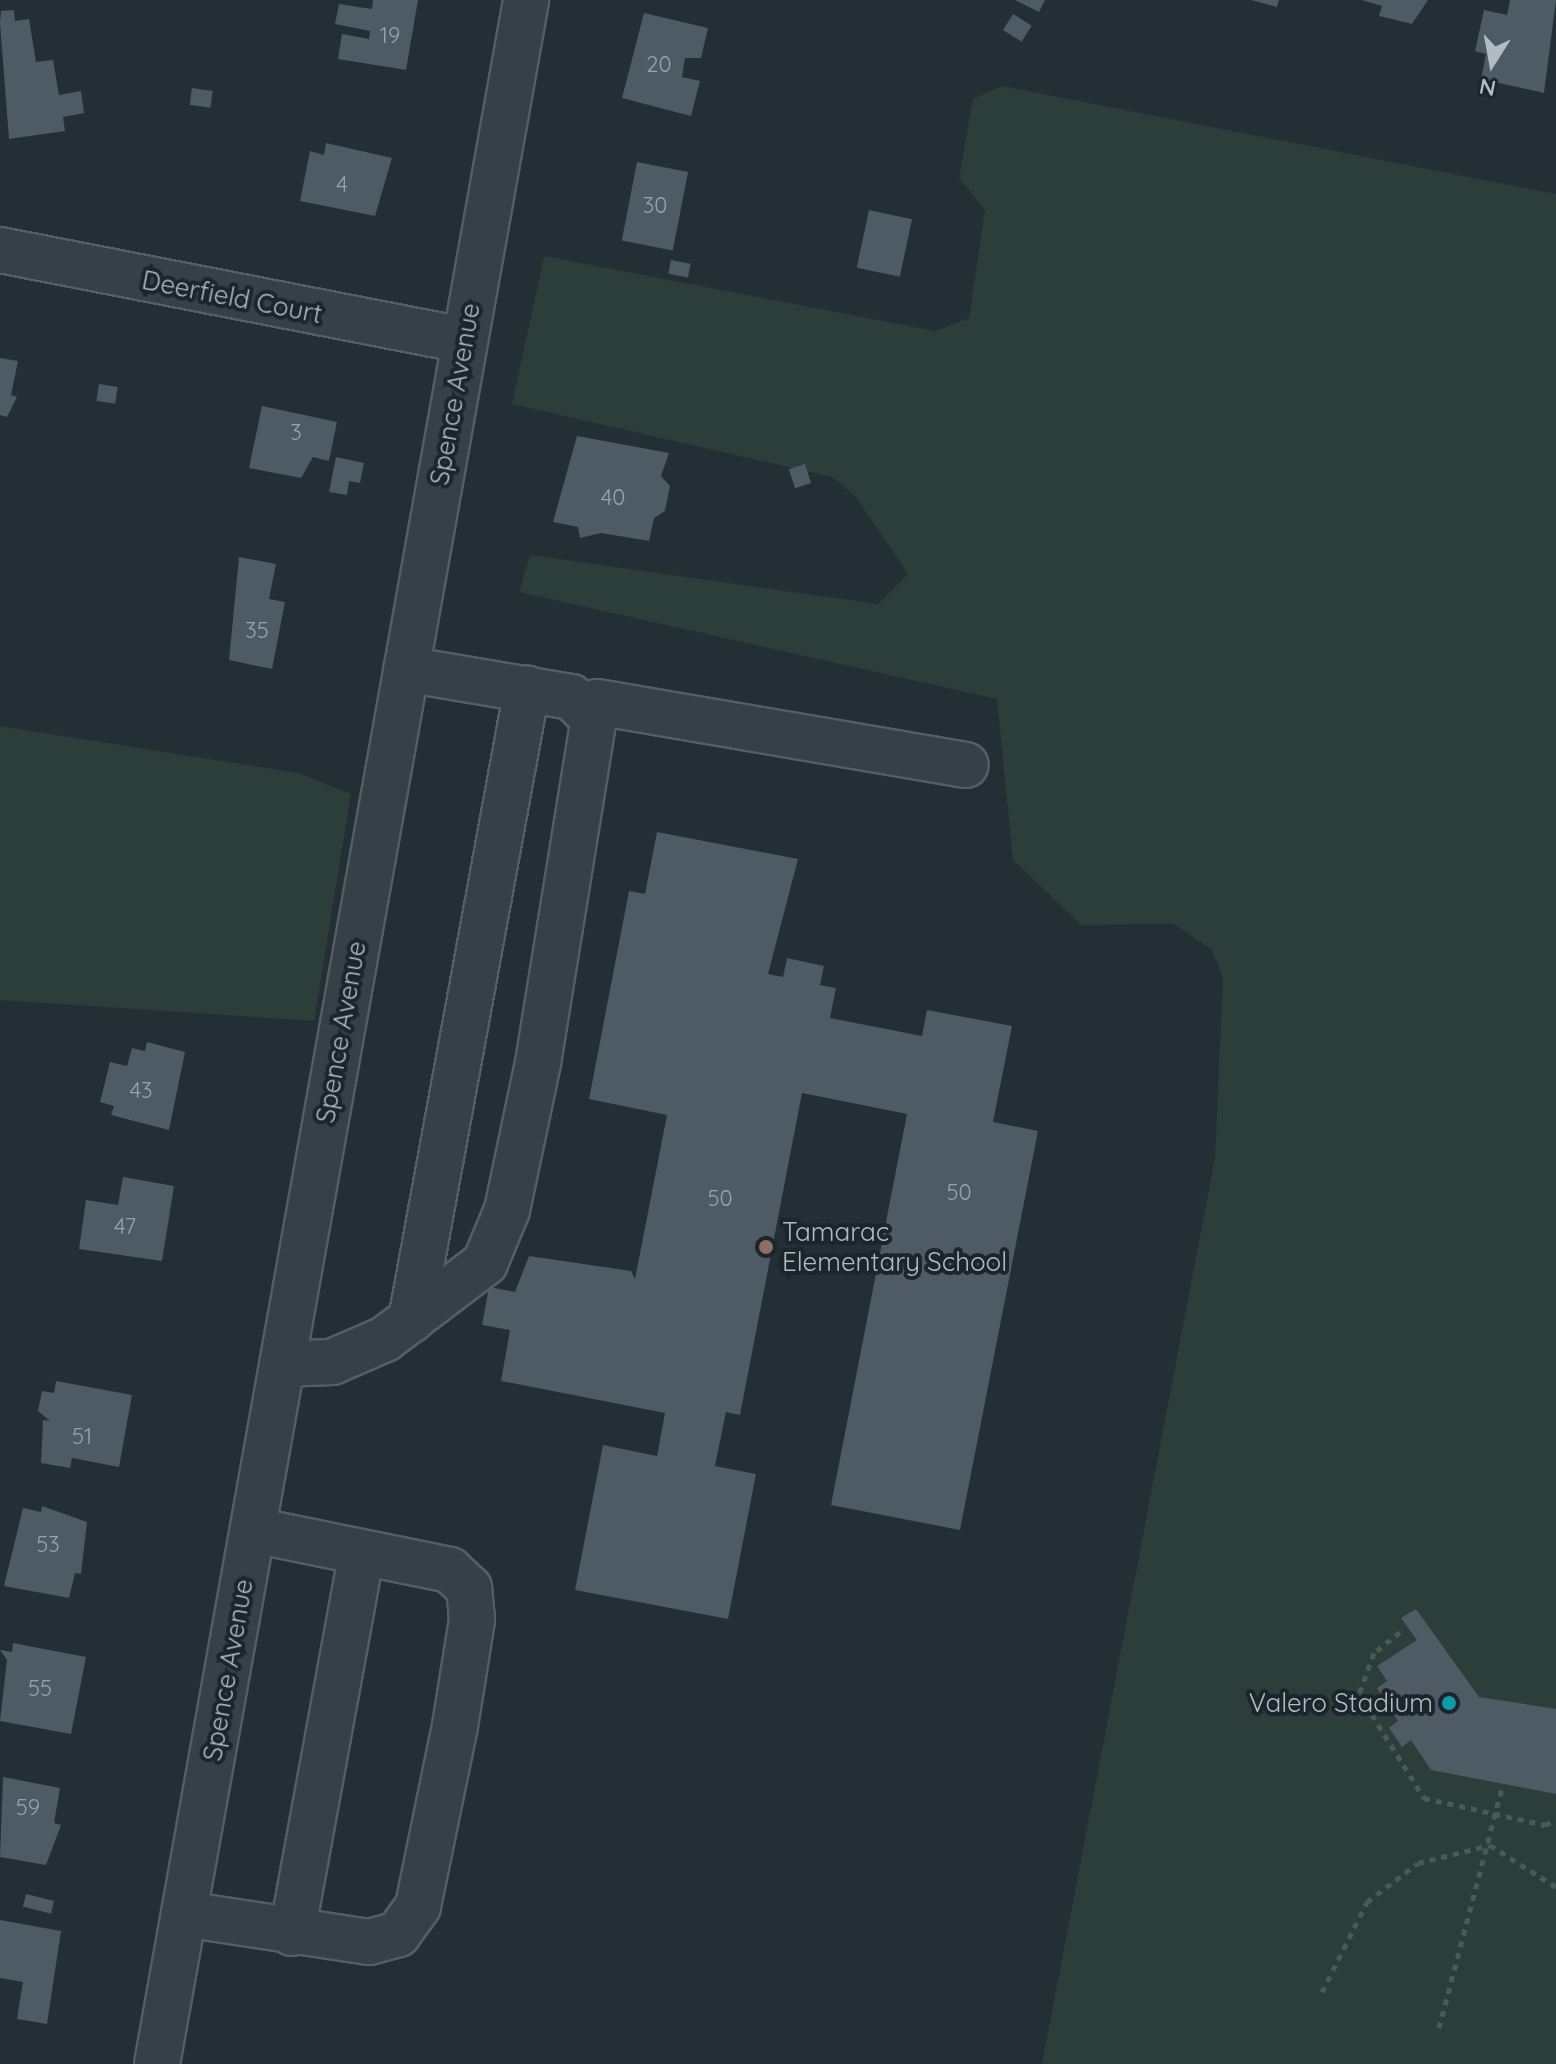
<!DOCTYPE html>
<style>
body{margin:0}
#map{position:relative;width:1556px;height:2064px;overflow:hidden;background:#232e35;font-family:Quicksand,sans-serif}
div>[style]{position:absolute}
.green>*{inset:0;background:#2b3e3a}
.building>*{inset:0;background:#4e5b64;transform-origin:0 0}
.path>*{height:5px;margin-top:-2.5px;transform-origin:0;background:repeating-linear-gradient(90deg,#495a59 0 6px,transparent 0 12px)}
.roads{filter:drop-shadow(2px 0 #545e64) drop-shadow(-2px 0 #545e64) drop-shadow(0 2px #545e64) drop-shadow(0 -2px #545e64)}
.minor>*{height:44px;margin:-22px;padding:0 22px;transform-origin:22px;border-radius:22px;background:#364046}
.dots>*{width:22px;height:22px;translate:-50% -50%;box-sizing:border-box;border:4px solid #1b252b;border-radius:50%}
span{translate:-50% -50%;white-space:nowrap;text-align:center;line-height:1.15;-webkit-text-stroke:8px #1b252b;paint-order:stroke}
.number-label{font-size:22px;color:#98a3ab}
.number-label span{-webkit-text-stroke-width:0}
.street-label{font-size:26px;color:#b1bbc3}
.poi-label{font-size:26px;color:#b1bbc3}
.left{translate:0 -50%;text-align:left}
.right{translate:-100% -50%;text-align:right}
.north{position:absolute;left:1452px;top:24px;width:80px;height:80px;-webkit-text-stroke:6px #1b252b;paint-order:stroke;rotate:191deg;font-size:22px;font-weight:700;line-height:32px;text-align:center;color:#b1bbc3}
.north::after{content:'';display:block;margin:auto;width:28px;height:36px;background:#b1bbc3;clip-path:polygon(50% 0,100% 100%,50% 72%,0 100%)}
</style>
<div id="map">
<div class="green">
<i style="clip-path:polygon(1002px 86px,1556px 194px,1556px 2064px,1042px 2064px,1215px 1158px,1223px 978px,1212px 950px,1174px 924px,1081px 925px,1013px 860px,997px 699px,519px 592px,530px 555px,878px 604px,908px 574px,856px 497px,832px 477px,512px 404px,544px 256px,935px 331px,969px 318px,985px 210px,959px 178px,973px 99px)"></i>
<i style="clip-path:polygon(0 726px,298px 773px,351px 794px,314px 1021px,0 1000px)"></i>
</div>
<div class="building">
<i style="clip-path:polygon(373px 0,418px 0,406px 70px,338px 59px,342px 34px,369px 39px,370px 31px,335px 24px,339px 4px,372px 9px)"></i>
<i style="clip-path:polygon(1015px 0,1045px 0,1039px 12px)"></i>
<i style="clip-path:polygon(1251px 0,1279px 0,1277px 7px)"></i>
<i style="clip-path:polygon(1362px 0,1428px 0,1412px 24px,1379px 16px,1382px 6px)"></i>
<i style="clip-path:polygon(1510px 0,1556px 0,1544px 93px,1481px 79px,1486px 54px,1475px 51px,1484px 10px,1507px 15px)"></i>
<i style="clip-path:polygon(14px 10px,15px 21px,29px 19px,36px 62px,53px 60px,59px 95px,81px 91px,84px 113px,63px 117px,65px 131px,9px 139px,0 23px,1px 11px)"></i>
<i style="clip-path:polygon(644px 13px,708px 28px,701px 58px,685px 58px,682px 77px,700px 81px,691px 116px,622px 98px)"></i>
<i style="left:1013px;top:14px;width:22px;height:19px;rotate:32deg"></i>
<i style="left:192px;top:88px;width:21px;height:17px;rotate:8deg"></i>
<i style="clip-path:polygon(326px 143px,392px 158px,375px 216px,300px 201px,310px 151px,324px 155px)"></i>
<i style="left:637px;top:162px;width:52px;height:80px;rotate:11deg"></i>
<i style="left:869px;top:210px;width:44px;height:59px;rotate:12deg"></i>
<i style="left:671px;top:260px;width:20px;height:14px;rotate:11deg"></i>
<i style="clip-path:polygon(0 358px,18px 361px,11px 395px,17px 397px,7px 417px,0 415px)"></i>
<i style="left:99px;top:384px;width:19px;height:17px;rotate:9deg"></i>
<i style="clip-path:polygon(262px 406px,337px 422px,329px 461px,313px 457px,301px 478px,249px 468px)"></i>
<i style="clip-path:polygon(577px 436px,669px 453px,661px 476px,670px 486px,665px 511px,654px 518px,649px 541px,601px 533px,580px 538px,578px 527px,553px 522px)"></i>
<i style="clip-path:polygon(336px 457px,364px 463px,360px 483px,349px 481px,347px 495px,329px 492px)"></i>
<i style="left:805px;top:464px;width:20px;height:17px;rotate:72deg"></i>
<i style="clip-path:polygon(239px 557px,276px 564px,269px 599px,285px 602px,272px 669px,229px 660px)"></i>
<i style="clip-path:polygon(657px 832px,798px 859px,768px 974px,783px 977px,787px 958px,824px 966px,820px 985px,836px 988px,830px 1018px,922px 1036px,927px 1010px,1012px 1026px,993px 1122px,1038px 1131px,960px 1530px,831px 1505px,907px 1114px,802px 1093px,740px 1415px,726px 1412px,715px 1466px,756px 1474px,728px 1619px,575px 1590px,603px 1445px,657px 1456px,665px 1413px,501px 1381px,510px 1330px,482px 1325px,489px 1287px,515px 1292px,529px 1256px,631px 1271px,635px 1279px,667px 1115px,589px 1099px,629px 891px,645px 894px)"></i>
<i style="clip-path:polygon(147px 1042px,185px 1052px,169px 1130px,111px 1115px,114px 1106px,100px 1102px,110px 1062px,127px 1066px,132px 1048px,145px 1051px)"></i>
<i style="clip-path:polygon(123px 1177px,174px 1186px,162px 1261px,79px 1249px,86px 1200px,118px 1205px)"></i>
<i style="clip-path:polygon(56px 1381px,132px 1395px,119px 1467px,72px 1458px,70px 1468px,41px 1463px,43px 1420px,50px 1421px,38px 1411px,42px 1391px,54px 1393px)"></i>
<i style="clip-path:polygon(42px 1506px,87px 1522px,81px 1574px,75px 1573px,69px 1598px,4px 1586px,23px 1508px,41px 1512px)"></i>
<i style="clip-path:polygon(1416px 1609px,1479px 1697px,1556px 1709px,1556px 1794px,1431px 1770px,1411px 1740px,1402px 1747px,1389px 1728px,1398px 1721px,1377px 1688px,1387px 1681px,1377px 1666px,1417px 1640px,1401px 1618px)"></i>
<i style="clip-path:polygon(13px 1643px,86px 1657px,71px 1734px,0 1721px,7px 1660px,0 1650px,12px 1652px)"></i>
<i style="clip-path:polygon(3px 1777px,60px 1788px,54px 1823px,61px 1825px,46px 1865px,0 1857px)"></i>
<i style="left:26px;top:1894px;width:29px;height:13px;rotate:14deg"></i>
<i style="clip-path:polygon(0 1920px,61px 1931px,47px 2024px,17px 2019px,23px 1982px,0 1978px)"></i>
</div>
<div class="path">
<i style="left:1400px;top:1632px;width:33px;rotate:141deg"></i>
<i style="left:1374px;top:1653px;width:44px;rotate:110.1deg"></i>
<i style="left:1359px;top:1694px;width:123px;rotate:58deg"></i>
<i style="left:1424px;top:1798px;width:124px;rotate:12.6deg"></i>
<i style="left:1545px;top:1825px;width:12px;rotate:-24deg"></i>
<i style="left:1322px;top:1992px;width:101px;rotate:-63.4deg"></i>
<i style="left:1367px;top:1902px;width:64px;rotate:-37.4deg"></i>
<i style="left:1418px;top:1863px;width:74px;rotate:-14deg"></i>
<i style="left:1490px;top:1845px;width:78px;rotate:32.5deg"></i>
<i style="left:1439px;top:2028px;width:252px;rotate:-75.3deg"></i>
</div>
<div class="roads">
<div class="minor">
<i style="left:0;top:250px;width:473px;rotate:11deg"></i>
<i style="left:583px;top:708px;width:15px;rotate:-23deg"></i>
<i style="left:597px;top:702px;width:374px;rotate:9.7deg"></i>
<i style="left:411px;top:1320px;width:642px;rotate:-79.58deg"></i>
<i style="left:282px;top:1364px;width:50px;rotate:-2.3deg"></i>
<i style="left:332px;top:1362px;width:58px;rotate:-23.5deg"></i>
<i style="left:385px;top:1339px;width:126px;rotate:-37.2deg"></i>
<i style="left:485px;top:1263px;width:57px;rotate:-67.5deg"></i>
<i style="left:507px;top:1210px;width:150px;rotate:-78.1deg"></i>
<i style="left:538px;top:1063px;width:349px;rotate:-80.8deg"></i>
<i style="left:594px;top:719px;width:32px;rotate:-136deg"></i>
<i style="left:571px;top:697px;width:167px;rotate:-170.4deg"></i>
<i style="left:184px;top:1914px;width:187px;rotate:8.6deg"></i>
<i style="left:369px;top:1942px;width:30px;rotate:-15deg"></i>
<i style="left:398px;top:1934px;width:34px;rotate:-54deg"></i>
<i style="left:418px;top:1906px;width:184px;rotate:-78.4deg"></i>
<i style="left:455px;top:1726px;width:107px;rotate:-80.9deg"></i>
<i style="left:472px;top:1620px;width:32px;rotate:-95deg"></i>
<i style="left:469px;top:1588px;width:26px;rotate:-137deg"></i>
<i style="left:450px;top:1570px;width:201px;rotate:-168.5deg"></i>
<i style="left:292px;top:1933px;width:387px;rotate:-79.6deg"></i>
<i style="left:157px;top:2064px;width:2097px;rotate:-79.86deg"></i>
</div>
</div>
<div class="dots">
<i style="left:766px;top:1247px;background:#8d6e63"></i>
<i style="left:1449px;top:1703px;background:#0f9aa8"></i>
</div>
<div class="number-label">
<span style="left:390px;top:36px">19</span>
<span style="left:659px;top:65px">20</span>
<span style="left:342px;top:185px">4</span>
<span style="left:655px;top:206px">30</span>
<span style="left:296px;top:433px">3</span>
<span style="left:613px;top:498px">40</span>
<span style="left:257px;top:631px">35</span>
<span style="left:141px;top:1091px">43</span>
<span style="left:959px;top:1193px">50</span>
<span style="left:720px;top:1199px">50</span>
<span style="left:125px;top:1227px">47</span>
<span style="left:82px;top:1437px">51</span>
<span style="left:48px;top:1545px">53</span>
<span style="left:40px;top:1689px">55</span>
<span style="left:28px;top:1808px">59</span>
</div>
<div class="street-label">
<span style="left:232px;top:297px;rotate:11deg">Deerfield Court</span>
<span style="left:455px;top:394px;rotate:-80deg">Spence Avenue</span>
<span style="left:341px;top:1032px;rotate:-80deg">Spence Avenue</span>
<span style="left:228px;top:1670px;rotate:-80deg">Spence Avenue</span>
</div>
<div class="poi-label">
<span class="left" style="left:782px;top:1247px">Tamarac<br>Elementary School</span>
<span class="right" style="left:1433px;top:1703px">Valero Stadium</span>
</div>
<div class="north">N</div>
</div>
